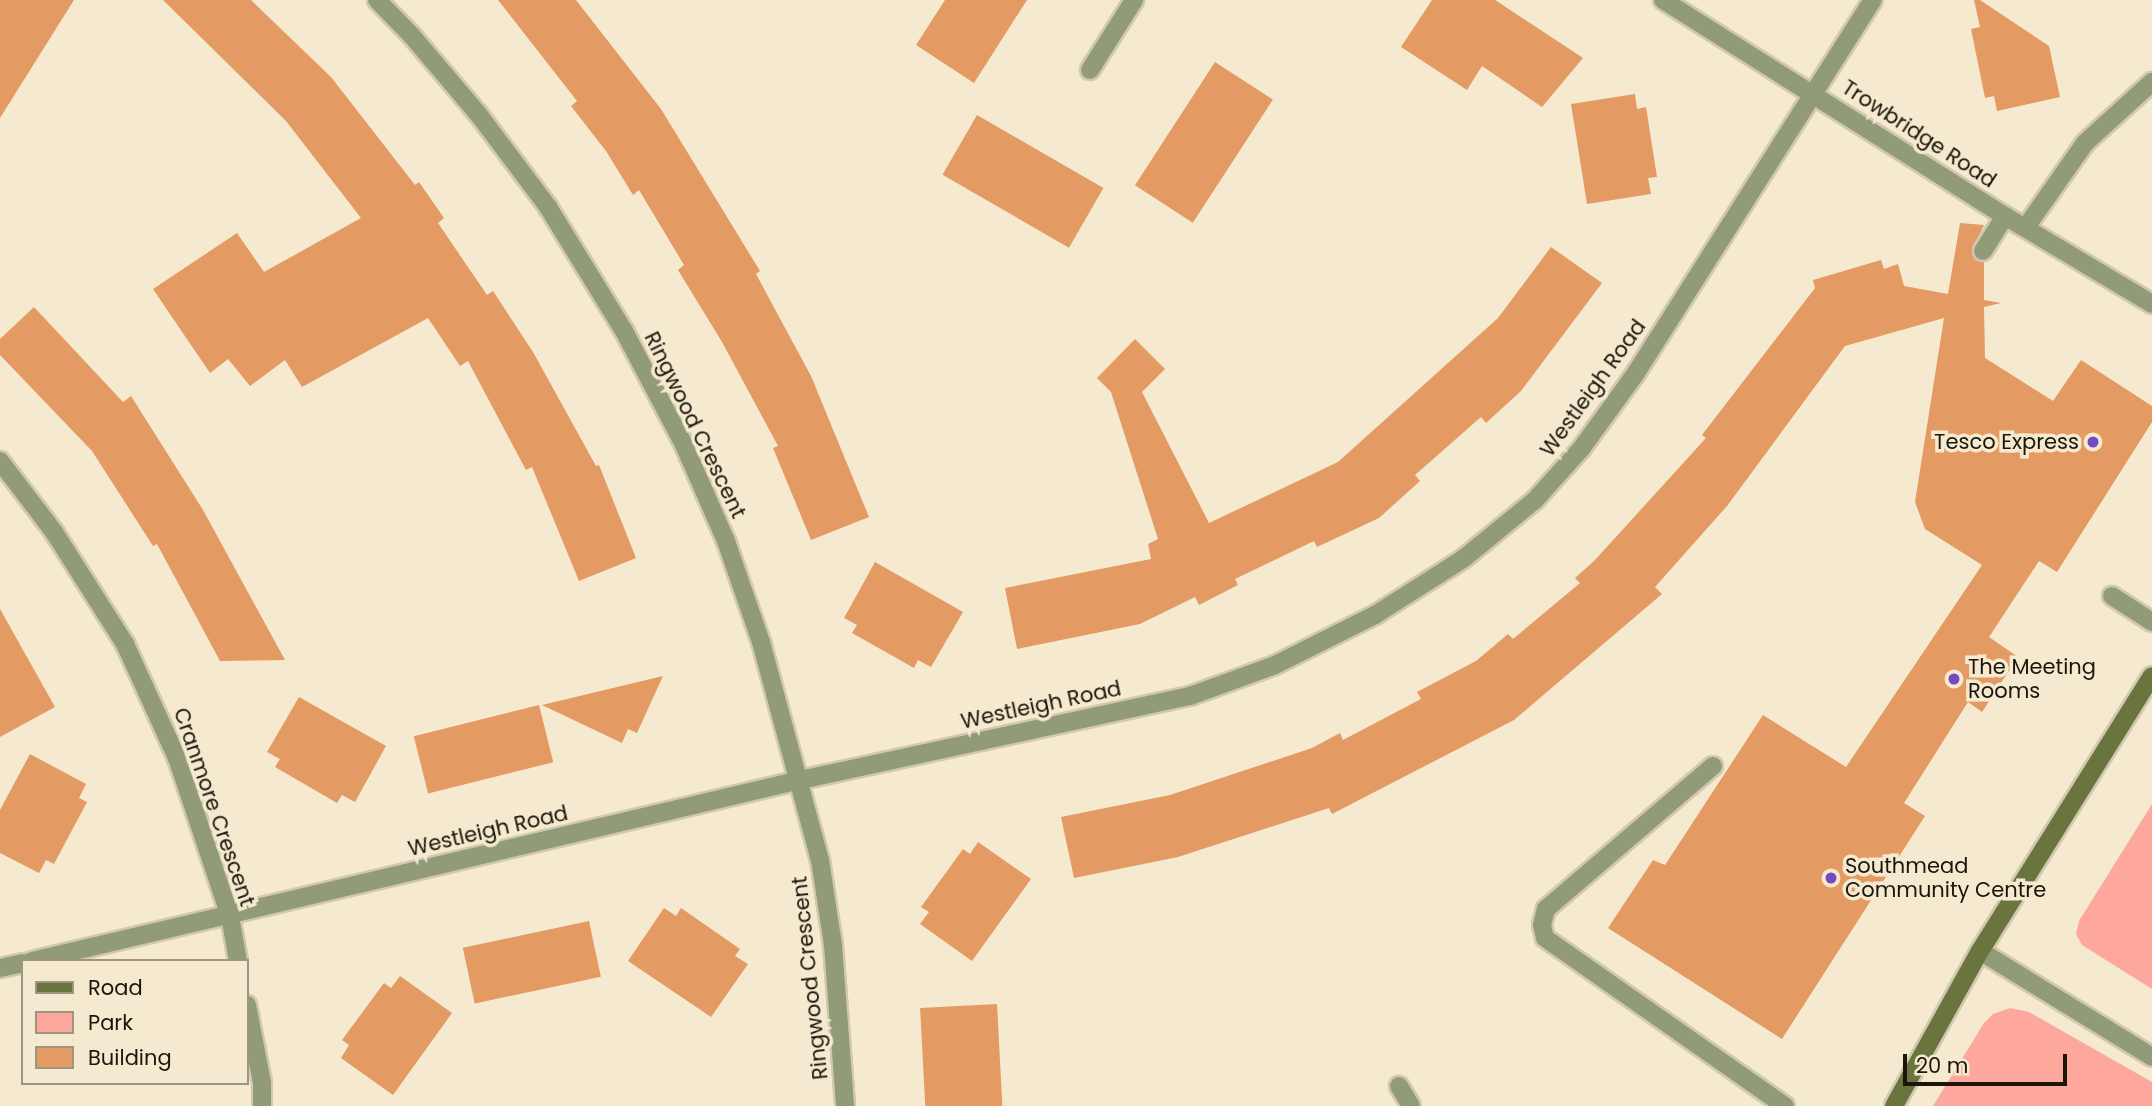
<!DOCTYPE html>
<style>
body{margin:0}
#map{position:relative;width:2152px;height:1106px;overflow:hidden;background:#f5eacf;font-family:Poppins,sans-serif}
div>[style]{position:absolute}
.green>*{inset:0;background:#fea79d}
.building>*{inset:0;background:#e39a63;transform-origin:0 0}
.roads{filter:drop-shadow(2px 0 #d2c8b0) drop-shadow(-2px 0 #d2c8b0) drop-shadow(0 2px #d2c8b0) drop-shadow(0 -2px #d2c8b0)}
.lane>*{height:18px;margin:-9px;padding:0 9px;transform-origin:9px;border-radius:9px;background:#929b77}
.street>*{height:18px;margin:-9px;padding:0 9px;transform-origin:9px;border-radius:9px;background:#929b77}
.secondary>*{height:18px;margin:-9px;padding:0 9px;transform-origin:9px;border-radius:9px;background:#69743e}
.dots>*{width:19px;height:19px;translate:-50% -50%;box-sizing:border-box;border:4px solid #f5eacf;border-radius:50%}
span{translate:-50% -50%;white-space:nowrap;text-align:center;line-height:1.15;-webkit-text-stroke:7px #f5eacf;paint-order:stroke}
.street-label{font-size:21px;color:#1a160c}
.poi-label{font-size:21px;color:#1a160c}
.right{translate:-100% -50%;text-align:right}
.left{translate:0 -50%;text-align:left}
.legend{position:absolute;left:21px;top:959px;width:228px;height:126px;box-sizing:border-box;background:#f5eacf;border:2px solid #9d9581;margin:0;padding:9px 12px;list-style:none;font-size:21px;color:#1a160c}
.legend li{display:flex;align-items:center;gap:14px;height:35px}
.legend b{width:35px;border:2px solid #9d9581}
.scale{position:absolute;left:1903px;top:1054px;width:164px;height:32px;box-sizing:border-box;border:4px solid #1a160c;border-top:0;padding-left:9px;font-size:21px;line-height:24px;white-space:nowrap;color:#1a160c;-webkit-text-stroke:5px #f5eacf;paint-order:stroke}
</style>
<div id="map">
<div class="green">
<i style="clip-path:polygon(2152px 804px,2152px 989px,2082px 945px,2076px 934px,2079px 921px)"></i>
<i style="clip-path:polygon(2010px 1008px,2029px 1012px,2152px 1082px,2152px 1106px,1933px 1106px,1984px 1023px,1993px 1014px)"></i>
</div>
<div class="building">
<i style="clip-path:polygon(0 0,74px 0,0 118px)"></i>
<i style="clip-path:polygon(163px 0,251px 0,331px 77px,415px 185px,419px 182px,444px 218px,438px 223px,487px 295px,493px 291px,533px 352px,596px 466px,599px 465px,636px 558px,579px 581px,532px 467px,526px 470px,468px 361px,460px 366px,428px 318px,302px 387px,285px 360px,250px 386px,228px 359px,210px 373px,153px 289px,237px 233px,264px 272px,361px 218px,286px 121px)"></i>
<i style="clip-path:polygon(498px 0,576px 0,661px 109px,760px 271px,756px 274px,811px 376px,869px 517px,811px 540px,773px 448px,778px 446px,722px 342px,678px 270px,684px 265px,639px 190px,633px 195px,606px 151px,571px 106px,577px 101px)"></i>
<i style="clip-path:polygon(945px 0,1027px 0,974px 83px,916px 45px)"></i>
<i style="clip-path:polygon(1432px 0,1495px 0,1583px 58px,1542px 107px,1482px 66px,1467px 90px,1401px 47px)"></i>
<i style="clip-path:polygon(1974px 0,1980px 0,2049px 46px,2060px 97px,1997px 111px,1994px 96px,1985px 98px,1971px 29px,1980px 27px)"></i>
<i style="left:1215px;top:62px;width:69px;height:147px;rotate:33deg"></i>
<i style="clip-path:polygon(1635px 94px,1637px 109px,1646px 107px,1657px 177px,1648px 178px,1651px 194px,1587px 204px,1571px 104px)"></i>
<i style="left:977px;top:115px;width:146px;height:69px;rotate:30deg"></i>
<i style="clip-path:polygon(1960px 223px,1984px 225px,1972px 251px,1976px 260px,1984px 262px,1984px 300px,2001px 303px,1984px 307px,1985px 358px,2053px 401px,2081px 360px,2152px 406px,2152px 422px,2057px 572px,2039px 561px,1989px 637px,2018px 657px,1982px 712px,1968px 702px,1904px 803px,1925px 816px,1782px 1039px,1608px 928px,1653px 860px,1665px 865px,1763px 715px,1846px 767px,1982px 565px,1925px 529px,1915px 502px,1944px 318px,1845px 346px,1727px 506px,1655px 587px,1662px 594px,1514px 720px,1332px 814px,1329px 808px,1178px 857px,1074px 878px,1061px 817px,1170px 795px,1312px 748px,1340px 733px,1343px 740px,1421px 699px,1417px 692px,1476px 661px,1508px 634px,1513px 639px,1580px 583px,1575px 578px,1595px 560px,1706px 438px,1702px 435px,1815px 288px,1813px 280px,1881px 260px,1884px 269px,1898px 264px,1904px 286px,1948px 294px)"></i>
<i style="clip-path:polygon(1551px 247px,1602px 283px,1521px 391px,1486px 423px,1481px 417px,1415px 475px,1420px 481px,1379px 518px,1317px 547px,1314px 541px,1235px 579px,1238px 585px,1199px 605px,1195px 597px,1140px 624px,1017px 649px,1005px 588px,1151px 559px,1148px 544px,1158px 539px,1111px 392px,1097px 378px,1135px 339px,1165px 369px,1142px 392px,1209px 523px,1338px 462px,1498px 318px)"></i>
<i style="clip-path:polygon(34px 307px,123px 402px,131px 396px,203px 510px,285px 660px,220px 661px,157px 544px,153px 546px,92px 451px,0 355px,0 339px)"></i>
<i style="clip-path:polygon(875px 562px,963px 612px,931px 667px,918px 660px,914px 668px,852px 633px,857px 625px,844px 618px)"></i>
<i style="clip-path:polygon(0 609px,55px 707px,0 737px)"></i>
<i style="clip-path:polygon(663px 676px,637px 733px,628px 729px,622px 743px,542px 705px)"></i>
<i style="clip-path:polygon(299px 697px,386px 746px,355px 802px,342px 795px,337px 803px,275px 767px,280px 759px,267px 752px)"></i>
<i style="left:539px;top:705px;width:59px;height:129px;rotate:76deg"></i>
<i style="clip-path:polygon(30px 754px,86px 784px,79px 798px,87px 802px,54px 864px,46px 860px,39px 873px,0 853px,0 810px)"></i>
<i style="clip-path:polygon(978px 842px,1031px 879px,972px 961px,920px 924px,929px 912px,921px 907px,963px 849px,970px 854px)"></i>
<i style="clip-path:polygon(664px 908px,676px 916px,681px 908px,740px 949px,735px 956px,748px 964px,711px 1017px,628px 961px)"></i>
<i style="left:589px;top:921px;width:57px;height:129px;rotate:78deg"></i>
<i style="clip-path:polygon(400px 976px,452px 1013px,393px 1095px,341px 1058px,349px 1045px,342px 1040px,384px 983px,391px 988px)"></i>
<i style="left:997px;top:1004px;width:102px;height:77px;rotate:87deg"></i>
</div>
<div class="roads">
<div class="lane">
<i style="left:1983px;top:251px;width:41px;rotate:-57.8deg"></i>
<i style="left:2112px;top:596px;width:48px;rotate:33deg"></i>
<i style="left:1713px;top:766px;width:220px;rotate:139.4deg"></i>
<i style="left:1546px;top:909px;width:16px;rotate:104deg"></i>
<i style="left:1542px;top:925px;width:13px;rotate:77deg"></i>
<i style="left:1545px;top:938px;width:293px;rotate:35deg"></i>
<i style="left:1399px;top:1086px;width:23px;rotate:59deg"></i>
</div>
<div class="street">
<i style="left:377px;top:0;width:50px;rotate:45.8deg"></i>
<i style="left:412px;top:36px;width:104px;rotate:49.7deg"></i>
<i style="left:479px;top:115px;width:115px;rotate:53.1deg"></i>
<i style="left:548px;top:207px;width:145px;rotate:58.5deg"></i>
<i style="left:624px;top:331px;width:129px;rotate:62.2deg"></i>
<i style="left:684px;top:445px;width:105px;rotate:66.4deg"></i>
<i style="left:726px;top:541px;width:107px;rotate:70.9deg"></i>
<i style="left:761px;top:642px;width:226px;rotate:74.9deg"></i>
<i style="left:820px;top:860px;width:86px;rotate:81.3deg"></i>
<i style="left:833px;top:945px;width:161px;rotate:85.7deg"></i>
<i style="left:1663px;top:0;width:404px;rotate:32.3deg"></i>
<i style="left:2005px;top:216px;width:171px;rotate:30.9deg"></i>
<i style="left:1090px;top:70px;width:83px;rotate:-57.8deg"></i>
<i style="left:2026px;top:227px;width:103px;rotate:-54.9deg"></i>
<i style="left:2085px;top:143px;width:91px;rotate:-42.3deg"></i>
<i style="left:0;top:461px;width:89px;rotate:52.7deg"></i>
<i style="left:54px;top:532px;width:133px;rotate:57.6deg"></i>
<i style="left:125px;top:644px;width:125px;rotate:65.5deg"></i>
<i style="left:177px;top:758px;width:167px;rotate:71.5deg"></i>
<i style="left:230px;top:916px;width:46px;rotate:79.9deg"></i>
<i style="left:1980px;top:951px;width:202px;rotate:31.6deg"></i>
<i style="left:32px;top:961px;width:785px;rotate:-13.26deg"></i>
<i style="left:796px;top:781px;width:403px;rotate:-12.2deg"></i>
<i style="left:1190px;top:696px;width:90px;rotate:-20deg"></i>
<i style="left:1275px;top:665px;width:112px;rotate:-26.6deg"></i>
<i style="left:1375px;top:615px;width:104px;rotate:-32.5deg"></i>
<i style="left:1463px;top:559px;width:93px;rotate:-39.3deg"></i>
<i style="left:1535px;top:500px;width:69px;rotate:-48deg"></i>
<i style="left:1581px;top:449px;width:94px;rotate:-54.1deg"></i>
<i style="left:1636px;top:373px;width:442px;rotate:-57.6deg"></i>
<i style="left:0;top:968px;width:24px;rotate:-12deg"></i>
<i style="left:247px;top:1005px;width:79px;rotate:79.1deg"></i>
<i style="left:262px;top:1083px;width:23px;rotate:90deg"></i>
</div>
<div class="secondary">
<i style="left:1894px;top:1106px;width:177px;rotate:-61deg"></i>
<i style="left:1980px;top:951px;width:324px;rotate:-58deg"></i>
</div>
</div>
<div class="dots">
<i style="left:2093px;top:442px;background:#7449c2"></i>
<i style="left:1954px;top:679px;background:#7449c2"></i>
<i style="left:1831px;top:878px;background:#7449c2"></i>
</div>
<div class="street-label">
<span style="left:1919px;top:134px;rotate:33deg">Trowbridge Road</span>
<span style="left:1593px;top:388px;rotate:-54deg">Westleigh Road</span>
<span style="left:695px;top:425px;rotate:64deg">Ringwood Crescent</span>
<span style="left:1041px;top:705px;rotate:-12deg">Westleigh Road</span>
<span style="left:214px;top:807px;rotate:71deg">Cranmore Crescent</span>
<span style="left:488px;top:831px;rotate:-13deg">Westleigh Road</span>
<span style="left:810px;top:978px;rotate:-96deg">Ringwood Crescent</span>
</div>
<div class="poi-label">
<span class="right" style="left:2079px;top:442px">Tesco Express</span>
<span class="left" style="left:1968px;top:679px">The Meeting<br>Rooms</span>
<span class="left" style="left:1845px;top:878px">Southmead<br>Community Centre</span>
</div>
<ul class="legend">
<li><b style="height:9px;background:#69743e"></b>Road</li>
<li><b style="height:19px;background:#fea79d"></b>Park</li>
<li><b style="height:19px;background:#e39a63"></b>Building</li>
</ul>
<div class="scale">20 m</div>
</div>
